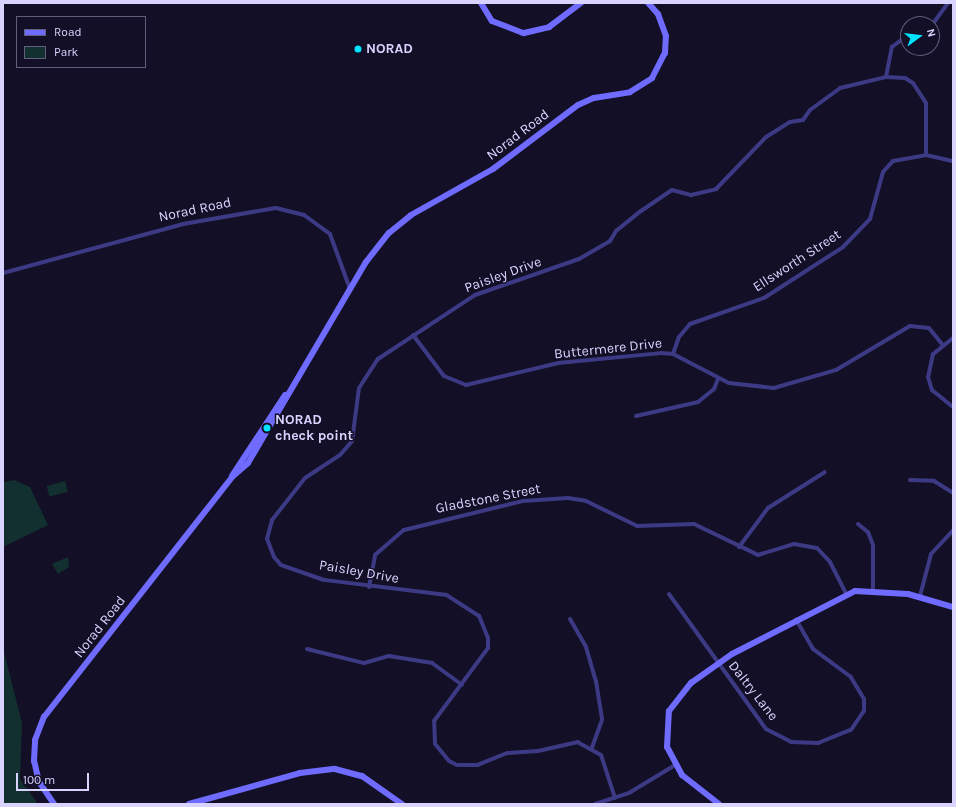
<!DOCTYPE html>
<style>
body{margin:0}
#map{position:relative;width:956px;height:807px;overflow:hidden;background:#130f26;font-family:Karla,sans-serif}
div>[style]{position:absolute}
.green>*{inset:0;background:#12302f;transform-origin:0 0}
.street>*{height:4px;margin:-2px;padding:0 2px;transform-origin:2px;border-radius:2px;background:#3d3a85}
.secondary>*{height:6px;margin:-3px;padding:0 3px;transform-origin:3px;border-radius:3px;background:#6f6bff}
.dots>*{width:11px;height:11px;translate:-50% -50%;box-sizing:border-box;border:2px solid #130f26;border-radius:50%}
span{translate:-50% -50%;white-space:nowrap;text-align:center;line-height:1.15;-webkit-text-stroke:3px #130f26;paint-order:stroke}
.poi-label{font-size:14px;color:#d9d4ff;font-weight:700}
.left{translate:0 -50%;text-align:left}
.street-label{font-size:14px;color:#d9d4ff}
.frame{position:absolute;inset:0;border:4px solid #d9d4ff;pointer-events:none}
.legend{position:absolute;left:16px;top:16px;width:130px;height:52px;box-sizing:border-box;background:#130f26;border:1px solid #625e7d;margin:0;padding:5px 7px;list-style:none;font-size:12px;color:#d9d4ff}
.legend li{display:flex;align-items:center;gap:8px;height:20px}
.legend b{width:20px;border:1px solid #625e7d}
.north{position:absolute;left:900px;top:16px;width:40px;height:40px;box-sizing:border-box;background:#130f26;border:1px solid #625e7d;border-radius:50%;rotate:75deg;font-size:11px;font-weight:700;line-height:16px;text-align:center;color:#d9d4ff}
.north::after{content:'';display:block;margin:auto;width:14px;height:18px;background:#00e5ff;clip-path:polygon(50% 0,100% 100%,50% 72%,0 100%)}
.scale{position:absolute;left:16px;top:773px;width:73px;height:18px;box-sizing:border-box;border:2px solid #d9d4ff;border-top:0;padding-left:5px;font-size:12px;line-height:14px;white-space:nowrap;color:#d9d4ff;-webkit-text-stroke:3px #130f26;paint-order:stroke}
</style>
<div id="map">
<div class="green">
<i style="clip-path:polygon(14px 480px,30px 487px,48px 525px,3px 547px,3px 482px)"></i>
<i style="left:65px;top:481px;width:11px;height:19px;rotate:75deg"></i>
<i style="clip-path:polygon(68px 557px,69px 567px,58px 574px,52px 564px)"></i>
<i style="clip-path:polygon(3px 648px,22px 723px,20px 779px,38px 804px,3px 804px)"></i>
</div>
<div class="street">
<i style="left:932px;top:25px;width:27px;rotate:-54deg"></i>
<i style="left:886px;top:77px;width:31px;rotate:-79deg"></i>
<i style="left:892px;top:47px;width:20px;rotate:-37deg"></i>
<i style="left:3px;top:273px;width:187px;rotate:-15.2deg"></i>
<i style="left:183px;top:224px;width:94px;rotate:-9.8deg"></i>
<i style="left:276px;top:208px;width:29px;rotate:14deg"></i>
<i style="left:304px;top:215px;width:32px;rotate:36deg"></i>
<i style="left:330px;top:234px;width:59px;rotate:70deg"></i>
<i style="left:413px;top:335px;width:51px;rotate:52.9deg"></i>
<i style="left:444px;top:376px;width:24px;rotate:22deg"></i>
<i style="left:466px;top:385px;width:95px;rotate:-13.4deg"></i>
<i style="left:558px;top:363px;width:103px;rotate:-5.5deg"></i>
<i style="left:661px;top:353px;width:12px;rotate:5deg"></i>
<i style="left:673px;top:354px;width:63px;rotate:27.4deg"></i>
<i style="left:729px;top:383px;width:45px;rotate:6.3deg"></i>
<i style="left:774px;top:388px;width:65px;rotate:-16.2deg"></i>
<i style="left:836px;top:370px;width:86px;rotate:-30.7deg"></i>
<i style="left:910px;top:326px;width:19px;rotate:6deg"></i>
<i style="left:929px;top:328px;width:21px;rotate:51deg"></i>
<i style="left:953px;top:338px;width:26px;rotate:141deg"></i>
<i style="left:933px;top:354px;width:24px;rotate:102deg"></i>
<i style="left:928px;top:377px;width:14px;rotate:73deg"></i>
<i style="left:932px;top:390px;width:27px;rotate:39deg"></i>
<i style="left:673px;top:354px;width:18px;rotate:-71deg"></i>
<i style="left:679px;top:337px;width:17px;rotate:-50deg"></i>
<i style="left:690px;top:324px;width:78px;rotate:-19.4deg"></i>
<i style="left:764px;top:298px;width:94px;rotate:-32.8deg"></i>
<i style="left:843px;top:247px;width:39px;rotate:-46deg"></i>
<i style="left:870px;top:219px;width:49px;rotate:-74.5deg"></i>
<i style="left:883px;top:172px;width:15px;rotate:-48deg"></i>
<i style="left:893px;top:161px;width:34px;rotate:-10deg"></i>
<i style="left:926px;top:155px;width:28px;rotate:13deg"></i>
<i style="left:636px;top:416px;width:64px;rotate:-12.7deg"></i>
<i style="left:698px;top:402px;width:21px;rotate:-39deg"></i>
<i style="left:714px;top:389px;width:11px;rotate:-68deg"></i>
<i style="left:910px;top:480px;width:24px;rotate:2deg"></i>
<i style="left:934px;top:481px;width:22px;rotate:32deg"></i>
<i style="left:858px;top:524px;width:13px;rotate:39deg"></i>
<i style="left:868px;top:532px;width:14px;rotate:69deg"></i>
<i style="left:873px;top:545px;width:46px;rotate:90deg"></i>
<i style="left:739px;top:547px;width:49px;rotate:-53.4deg"></i>
<i style="left:768px;top:508px;width:67px;rotate:-32.3deg"></i>
<i style="left:369px;top:587px;width:33px;rotate:-79deg"></i>
<i style="left:375px;top:555px;width:38px;rotate:-41deg"></i>
<i style="left:404px;top:530px;width:122px;rotate:-13.7deg"></i>
<i style="left:523px;top:501px;width:45px;rotate:-3.8deg"></i>
<i style="left:568px;top:498px;width:18px;rotate:9deg"></i>
<i style="left:586px;top:501px;width:57px;rotate:26.1deg"></i>
<i style="left:637px;top:526px;width:57px;rotate:-2deg"></i>
<i style="left:694px;top:524px;width:71px;rotate:25.8deg"></i>
<i style="left:758px;top:555px;width:38px;rotate:-17deg"></i>
<i style="left:794px;top:544px;width:23px;rotate:10deg"></i>
<i style="left:817px;top:548px;width:19px;rotate:47deg"></i>
<i style="left:830px;top:562px;width:36px;rotate:63deg"></i>
<i style="left:669px;top:594px;width:166px;rotate:54.3deg"></i>
<i style="left:766px;top:729px;width:28px;rotate:27deg"></i>
<i style="left:791px;top:742px;width:27px;rotate:2deg"></i>
<i style="left:818px;top:743px;width:35px;rotate:-22deg"></i>
<i style="left:851px;top:730px;width:23px;rotate:-56deg"></i>
<i style="left:864px;top:711px;width:12px;rotate:-90deg"></i>
<i style="left:864px;top:699px;width:26px;rotate:-121deg"></i>
<i style="left:851px;top:677px;width:47px;rotate:-143.6deg"></i>
<i style="left:813px;top:649px;width:34px;rotate:-120deg"></i>
<i style="left:920px;top:596px;width:43px;rotate:-75.3deg"></i>
<i style="left:931px;top:554px;width:33px;rotate:-47deg"></i>
<i style="left:570px;top:619px;width:32px;rotate:60deg"></i>
<i style="left:586px;top:647px;width:35px;rotate:74deg"></i>
<i style="left:596px;top:681px;width:39px;rotate:81deg"></i>
<i style="left:602px;top:720px;width:29px;rotate:110deg"></i>
<i style="left:307px;top:649px;width:59px;rotate:13.8deg"></i>
<i style="left:364px;top:663px;width:26px;rotate:-16deg"></i>
<i style="left:389px;top:656px;width:44px;rotate:9.2deg"></i>
<i style="left:432px;top:663px;width:37px;rotate:36deg"></i>
<i style="left:615px;top:798px;width:45px;rotate:-108deg"></i>
<i style="left:601px;top:755px;width:26px;rotate:-151deg"></i>
<i style="left:578px;top:742px;width:41px;rotate:167.3deg"></i>
<i style="left:538px;top:751px;width:31px;rotate:176deg"></i>
<i style="left:507px;top:753px;width:31px;rotate:158deg"></i>
<i style="left:478px;top:765px;width:21px;rotate:180deg"></i>
<i style="left:457px;top:765px;width:9px;rotate:-153deg"></i>
<i style="left:449px;top:761px;width:22px;rotate:-129deg"></i>
<i style="left:435px;top:744px;width:23px;rotate:-92deg"></i>
<i style="left:434px;top:721px;width:91px;rotate:-53.5deg"></i>
<i style="left:488px;top:648px;width:10px;rotate:-90deg"></i>
<i style="left:488px;top:638px;width:24px;rotate:-112deg"></i>
<i style="left:479px;top:616px;width:38px;rotate:-147deg"></i>
<i style="left:447px;top:595px;width:124px;rotate:-173deg"></i>
<i style="left:324px;top:580px;width:46px;rotate:-160.8deg"></i>
<i style="left:281px;top:565px;width:11px;rotate:-131deg"></i>
<i style="left:274px;top:557px;width:19px;rotate:-111deg"></i>
<i style="left:267px;top:539px;width:20px;rotate:-75deg"></i>
<i style="left:272px;top:520px;width:53px;rotate:-51.8deg"></i>
<i style="left:305px;top:478px;width:42px;rotate:-33.3deg"></i>
<i style="left:340px;top:455px;width:18px;rotate:-49deg"></i>
<i style="left:352px;top:441px;width:53px;rotate:-82.5deg"></i>
<i style="left:359px;top:388px;width:35px;rotate:-57deg"></i>
<i style="left:378px;top:359px;width:116px;rotate:-33.4deg"></i>
<i style="left:475px;top:295px;width:110px;rotate:-19.1deg"></i>
<i style="left:579px;top:259px;width:36px;rotate:-30deg"></i>
<i style="left:610px;top:241px;width:12px;rotate:-59deg"></i>
<i style="left:616px;top:231px;width:28px;rotate:-39deg"></i>
<i style="left:638px;top:213px;width:41px;rotate:-34.1deg"></i>
<i style="left:672px;top:190px;width:20px;rotate:15deg"></i>
<i style="left:691px;top:195px;width:26px;rotate:-13deg"></i>
<i style="left:716px;top:189px;width:72px;rotate:-46.1deg"></i>
<i style="left:766px;top:137px;width:28px;rotate:-32deg"></i>
<i style="left:790px;top:122px;width:13px;rotate:-9deg"></i>
<i style="left:803px;top:120px;width:12px;rotate:-55deg"></i>
<i style="left:810px;top:110px;width:37px;rotate:-36deg"></i>
<i style="left:840px;top:88px;width:47px;rotate:-13.4deg"></i>
<i style="left:886px;top:77px;width:19px;rotate:3deg"></i>
<i style="left:905px;top:78px;width:9px;rotate:32deg"></i>
<i style="left:913px;top:83px;width:24px;rotate:57deg"></i>
<i style="left:926px;top:103px;width:52px;rotate:90deg"></i>
<i style="left:595px;top:804px;width:36px;rotate:-18deg"></i>
<i style="left:629px;top:793px;width:54px;rotate:-31.3deg"></i>
</div>
<div class="secondary">
<i style="left:481px;top:3px;width:21px;rotate:59deg"></i>
<i style="left:492px;top:21px;width:34px;rotate:21deg"></i>
<i style="left:524px;top:33px;width:26px;rotate:-13deg"></i>
<i style="left:549px;top:27px;width:40px;rotate:-37deg"></i>
<i style="left:232px;top:476px;width:97px;rotate:-56.8deg"></i>
<i style="left:54px;top:804px;width:27px;rotate:-124deg"></i>
<i style="left:39px;top:782px;width:22px;rotate:-103deg"></i>
<i style="left:34px;top:761px;width:21px;rotate:-87deg"></i>
<i style="left:35px;top:740px;width:25px;rotate:-69deg"></i>
<i style="left:44px;top:717px;width:305px;rotate:-51.9deg"></i>
<i style="left:232px;top:477px;width:21px;rotate:-41deg"></i>
<i style="left:248px;top:463px;width:233px;rotate:-59.6deg"></i>
<i style="left:366px;top:262px;width:37px;rotate:-52deg"></i>
<i style="left:389px;top:233px;width:28px;rotate:-39deg"></i>
<i style="left:411px;top:215px;width:94px;rotate:-29.3deg"></i>
<i style="left:493px;top:169px;width:106px;rotate:-37deg"></i>
<i style="left:578px;top:105px;width:17px;rotate:-24deg"></i>
<i style="left:594px;top:98px;width:36px;rotate:-9deg"></i>
<i style="left:630px;top:92px;width:26px;rotate:-32deg"></i>
<i style="left:652px;top:78px;width:28px;rotate:-63deg"></i>
<i style="left:665px;top:53px;width:17px;rotate:-87deg"></i>
<i style="left:666px;top:36px;width:23px;rotate:-110deg"></i>
<i style="left:658px;top:14px;width:15px;rotate:-132deg"></i>
<i style="left:189px;top:804px;width:115px;rotate:-15.6deg"></i>
<i style="left:300px;top:773px;width:35px;rotate:-7deg"></i>
<i style="left:335px;top:769px;width:28px;rotate:15deg"></i>
<i style="left:362px;top:776px;width:49px;rotate:35deg"></i>
<i style="left:719px;top:804px;width:47px;rotate:-141.9deg"></i>
<i style="left:682px;top:775px;width:32px;rotate:-118deg"></i>
<i style="left:667px;top:747px;width:36px;rotate:-87deg"></i>
<i style="left:669px;top:711px;width:36px;rotate:-52deg"></i>
<i style="left:691px;top:683px;width:50px;rotate:-35.3deg"></i>
<i style="left:732px;top:654px;width:138px;rotate:-27.1deg"></i>
<i style="left:855px;top:591px;width:53px;rotate:3.2deg"></i>
<i style="left:908px;top:594px;width:47px;rotate:16.1deg"></i>
</div>
<div class="dots">
<i style="left:358px;top:49px;background:#00e5ff"></i>
<i style="left:267px;top:428px;background:#00e5ff"></i>
</div>
<div class="poi-label">
<span class="left" style="left:366px;top:49px">NORAD</span>
<span class="left" style="left:275px;top:428px">NORAD<br>check point</span>
</div>
<div class="street-label">
<span style="left:518px;top:135px;rotate:-37deg">Norad Road</span>
<span style="left:195px;top:210px;rotate:-12deg">Norad Road</span>
<span style="left:797px;top:261px;rotate:-33deg">Ellsworth Street</span>
<span style="left:503px;top:275px;rotate:-20deg">Paisley Drive</span>
<span style="left:608px;top:349px;rotate:-6deg">Buttermere Drive</span>
<span style="left:488px;top:499px;rotate:-11deg">Gladstone Street</span>
<span style="left:359px;top:572px;rotate:10deg">Paisley Drive</span>
<span style="left:100px;top:627px;rotate:-52deg">Norad Road</span>
<span style="left:753px;top:691px;rotate:52deg">Daltry Lane</span>
</div>
<div class="frame"></div>
<ul class="legend">
<li><b style="height:5px;background:#6f6bff"></b>Road</li>
<li><b style="height:11px;background:#12302f"></b>Park</li>
</ul>
<div class="north">N</div>
<div class="scale">100 m</div>
</div>
